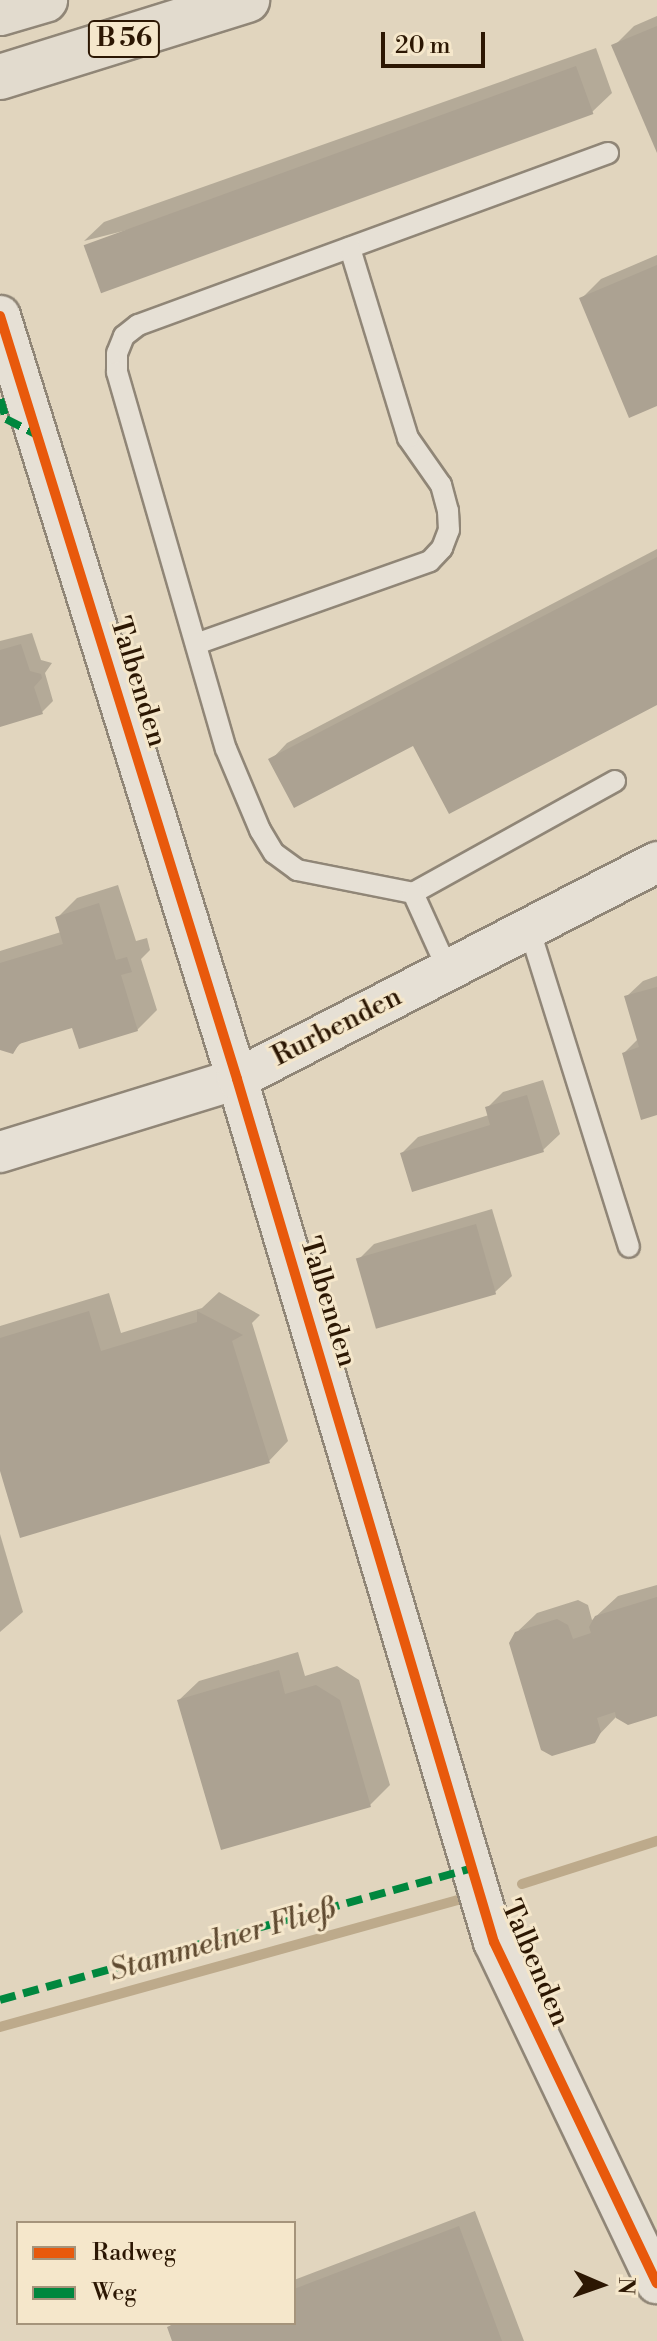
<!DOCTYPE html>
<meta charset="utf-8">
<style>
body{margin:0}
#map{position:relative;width:657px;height:2341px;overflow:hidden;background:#e1d5be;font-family:"Libre Bodoni",serif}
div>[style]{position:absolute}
.shadow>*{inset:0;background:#0003}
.stream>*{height:10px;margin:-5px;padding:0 5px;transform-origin:5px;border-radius:5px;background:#bdaa8b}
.building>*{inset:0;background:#aca292;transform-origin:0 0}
.roads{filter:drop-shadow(2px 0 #908677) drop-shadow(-2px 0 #908677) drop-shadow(0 2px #908677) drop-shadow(0 -2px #908677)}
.lane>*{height:20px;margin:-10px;padding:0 10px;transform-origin:10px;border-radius:10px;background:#e6e0d5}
.street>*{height:40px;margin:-20px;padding:0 20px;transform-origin:20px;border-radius:20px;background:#e6e0d5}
.primary>*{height:44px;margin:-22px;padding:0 22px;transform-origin:22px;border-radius:22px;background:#e2dbce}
.quiet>*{height:8px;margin-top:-4px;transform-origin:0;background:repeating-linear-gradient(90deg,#00873e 0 16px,transparent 0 24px)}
.cycleway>*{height:10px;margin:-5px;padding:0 5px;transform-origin:5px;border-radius:5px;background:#e8590c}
span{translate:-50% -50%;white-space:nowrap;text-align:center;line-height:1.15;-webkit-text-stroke:6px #f5e7cb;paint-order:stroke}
.shield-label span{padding:2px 6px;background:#f5e7cb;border:2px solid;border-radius:6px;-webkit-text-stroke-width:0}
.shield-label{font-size:26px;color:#2c1703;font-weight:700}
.street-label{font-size:28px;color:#2c1703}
.water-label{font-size:30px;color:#604b31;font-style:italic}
.legend{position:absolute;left:16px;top:2221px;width:280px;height:104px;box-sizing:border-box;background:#f5e7cb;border:2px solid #a5947b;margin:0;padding:10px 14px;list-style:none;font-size:24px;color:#2c1703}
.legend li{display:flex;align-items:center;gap:16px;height:40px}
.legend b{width:40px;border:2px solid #a5947b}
.north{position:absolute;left:561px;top:2245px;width:80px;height:80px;-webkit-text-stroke:6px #f5e7cb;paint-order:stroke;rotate:92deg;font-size:22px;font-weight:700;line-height:32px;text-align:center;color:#2c1703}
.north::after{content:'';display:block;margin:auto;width:28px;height:36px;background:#2c1703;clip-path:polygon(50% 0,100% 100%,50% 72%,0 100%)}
.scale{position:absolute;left:381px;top:32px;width:104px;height:36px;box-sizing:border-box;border:4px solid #2c1703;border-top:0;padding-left:10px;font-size:24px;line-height:28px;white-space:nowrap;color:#2c1703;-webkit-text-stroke:6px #f5e7cb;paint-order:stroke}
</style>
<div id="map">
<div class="shadow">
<i style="clip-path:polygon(657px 16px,657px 148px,614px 46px,634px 26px)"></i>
<i style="clip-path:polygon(596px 48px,612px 93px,592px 112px,84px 241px,104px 222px)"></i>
<i style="clip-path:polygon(657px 255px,657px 404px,581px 299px,601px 279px)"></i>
<i style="clip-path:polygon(657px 549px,657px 703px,414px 742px,271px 760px,287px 743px)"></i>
<i style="clip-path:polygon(32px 633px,41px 660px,52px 663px,45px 673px,53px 701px,42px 712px,0 725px,0 641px)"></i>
<i style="clip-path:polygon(118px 885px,136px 941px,147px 938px,150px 950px,141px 959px,157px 1010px,137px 1030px,74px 1025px,24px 1040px,13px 1051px,0 1048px,0 951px,61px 932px,57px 918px,77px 898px)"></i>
<i style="clip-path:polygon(657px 976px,657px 1113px,624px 1053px,639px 1038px,626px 997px,643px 981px)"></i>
<i style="clip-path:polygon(543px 1080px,560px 1134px,543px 1150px,402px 1153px,418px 1137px,489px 1115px,487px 1108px,503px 1092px)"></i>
<i style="clip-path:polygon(492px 1209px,512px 1276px,495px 1292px,358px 1260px,374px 1244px)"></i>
<i style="clip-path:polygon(219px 1292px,260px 1315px,252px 1323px,288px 1441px,269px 1461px,0 1464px,0 1326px,109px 1293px,121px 1333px,202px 1308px)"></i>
<i style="clip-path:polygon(0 1534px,23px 1612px,0 1632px)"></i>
<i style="clip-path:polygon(657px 1585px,657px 1714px,617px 1716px,593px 1741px,516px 1633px,537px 1613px,578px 1600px,588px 1605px,592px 1620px,618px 1596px)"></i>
<i style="clip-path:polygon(298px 1652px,305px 1676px,337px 1666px,359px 1680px,390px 1785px,370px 1805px,179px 1700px,199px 1681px)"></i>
<i style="clip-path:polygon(475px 2211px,524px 2341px,175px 2341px,169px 2327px,173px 2323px,294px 2323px,294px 2280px)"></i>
</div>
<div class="stream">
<i style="left:522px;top:1884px;width:142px;rotate:-17.7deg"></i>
<i style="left:0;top:2027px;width:477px;rotate:-15.5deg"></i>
</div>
<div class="building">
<i style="clip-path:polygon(657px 26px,657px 153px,611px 45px)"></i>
<i style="left:576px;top:66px;width:51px;height:524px;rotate:70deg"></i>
<i style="clip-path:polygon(657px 265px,657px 406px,629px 418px,579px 298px)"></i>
<i style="clip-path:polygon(657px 557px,657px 705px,449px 814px,413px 746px,294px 808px,268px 759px)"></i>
<i style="clip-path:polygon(21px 644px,30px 671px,41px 674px,42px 678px,34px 687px,43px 714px,0 727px,0 650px)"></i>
<i style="clip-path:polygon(99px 903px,116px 960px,127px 957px,132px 972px,121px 975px,138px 1031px,79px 1049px,72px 1028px,19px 1044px,13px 1054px,0 1050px,0 963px,63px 944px,55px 917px)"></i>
<i style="clip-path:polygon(657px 987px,657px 1115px,641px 1120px,622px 1053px,639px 1047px,624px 996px)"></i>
<i style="clip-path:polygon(527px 1095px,544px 1152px,412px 1192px,400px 1153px,490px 1125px,485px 1107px)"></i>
<i style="left:476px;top:1224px;width:73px;height:125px;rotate:74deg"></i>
<i style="clip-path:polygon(89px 1311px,101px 1351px,197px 1322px,197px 1311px,243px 1335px,232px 1341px,270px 1463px,20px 1538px,0 1471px,0 1338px)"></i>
<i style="clip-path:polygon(657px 1597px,657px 1716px,628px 1725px,616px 1718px,615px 1712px,597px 1718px,601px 1732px,595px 1743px,552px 1756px,541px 1750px,509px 1643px,515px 1632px,557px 1619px,568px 1625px,573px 1639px,591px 1633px,589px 1627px,595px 1616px)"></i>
<i style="clip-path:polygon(279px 1670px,285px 1694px,316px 1685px,340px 1700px,371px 1807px,221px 1850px,177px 1700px)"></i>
<i style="clip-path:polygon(459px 2226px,502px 2341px,172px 2341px,167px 2327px,177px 2323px,294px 2323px,294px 2289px)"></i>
</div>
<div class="roads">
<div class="lane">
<i style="left:608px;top:153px;width:500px;rotate:159.9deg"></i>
<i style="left:138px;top:325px;width:18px;rotate:142deg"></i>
<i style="left:124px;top:336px;width:18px;rotate:112deg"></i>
<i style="left:117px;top:353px;width:19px;rotate:90deg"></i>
<i style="left:117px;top:372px;width:392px;rotate:73.9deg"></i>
<i style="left:226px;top:749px;width:88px;rotate:67.2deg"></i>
<i style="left:260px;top:830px;width:27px;rotate:59deg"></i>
<i style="left:274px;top:853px;width:29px;rotate:36deg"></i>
<i style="left:297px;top:870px;width:118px;rotate:11.2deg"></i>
<i style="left:413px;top:893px;width:231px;rotate:-29deg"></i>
<i style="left:196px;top:644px;width:248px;rotate:-19.5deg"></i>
<i style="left:430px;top:561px;width:18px;rotate:-47deg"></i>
<i style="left:442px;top:548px;width:19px;rotate:-69deg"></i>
<i style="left:449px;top:530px;width:19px;rotate:-93deg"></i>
<i style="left:448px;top:511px;width:27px;rotate:-105deg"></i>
<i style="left:441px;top:485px;width:57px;rotate:-125.1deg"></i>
<i style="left:408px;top:438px;width:199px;rotate:-107deg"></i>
<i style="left:413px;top:893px;width:85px;rotate:65.6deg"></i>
<i style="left:529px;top:928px;width:334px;rotate:72.6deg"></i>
</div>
<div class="street">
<i style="left:0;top:316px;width:799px;rotate:72.74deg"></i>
<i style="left:237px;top:1079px;width:900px;rotate:73.42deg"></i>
<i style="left:494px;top:1942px;width:378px;rotate:64.5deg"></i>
<i style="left:0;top:1152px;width:248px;rotate:-17.1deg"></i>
<i style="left:237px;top:1079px;width:473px;rotate:-27.3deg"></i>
</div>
<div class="primary">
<i style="left:0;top:13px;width:47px;rotate:-16.1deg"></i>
<i style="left:0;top:77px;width:259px;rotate:-17.3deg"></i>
</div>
</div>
<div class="quiet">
<i style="left:0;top:399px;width:21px;rotate:73deg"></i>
<i style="left:6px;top:419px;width:35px;rotate:27deg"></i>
<i style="left:0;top:2000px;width:490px;rotate:-15.6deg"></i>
</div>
<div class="cycleway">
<i style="left:0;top:316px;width:799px;rotate:72.74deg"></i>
<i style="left:237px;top:1079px;width:900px;rotate:73.42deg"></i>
<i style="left:494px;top:1942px;width:378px;rotate:64.5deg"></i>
</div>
<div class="shield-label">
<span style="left:124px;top:39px">B 56</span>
</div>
<div class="street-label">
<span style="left:138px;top:682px;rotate:73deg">Talbenden</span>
<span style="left:337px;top:1027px;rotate:-27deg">Rurbenden</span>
<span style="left:328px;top:1302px;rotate:73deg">Talbenden</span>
<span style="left:535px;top:1963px;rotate:67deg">Talbenden</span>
</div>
<div class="water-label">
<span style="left:223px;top:1940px;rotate:-16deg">Stammelner Fließ</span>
</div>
<ul class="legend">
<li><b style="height:10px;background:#e8590c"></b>Radweg</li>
<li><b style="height:10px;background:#00873e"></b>Weg</li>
</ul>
<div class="north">N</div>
<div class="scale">20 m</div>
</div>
